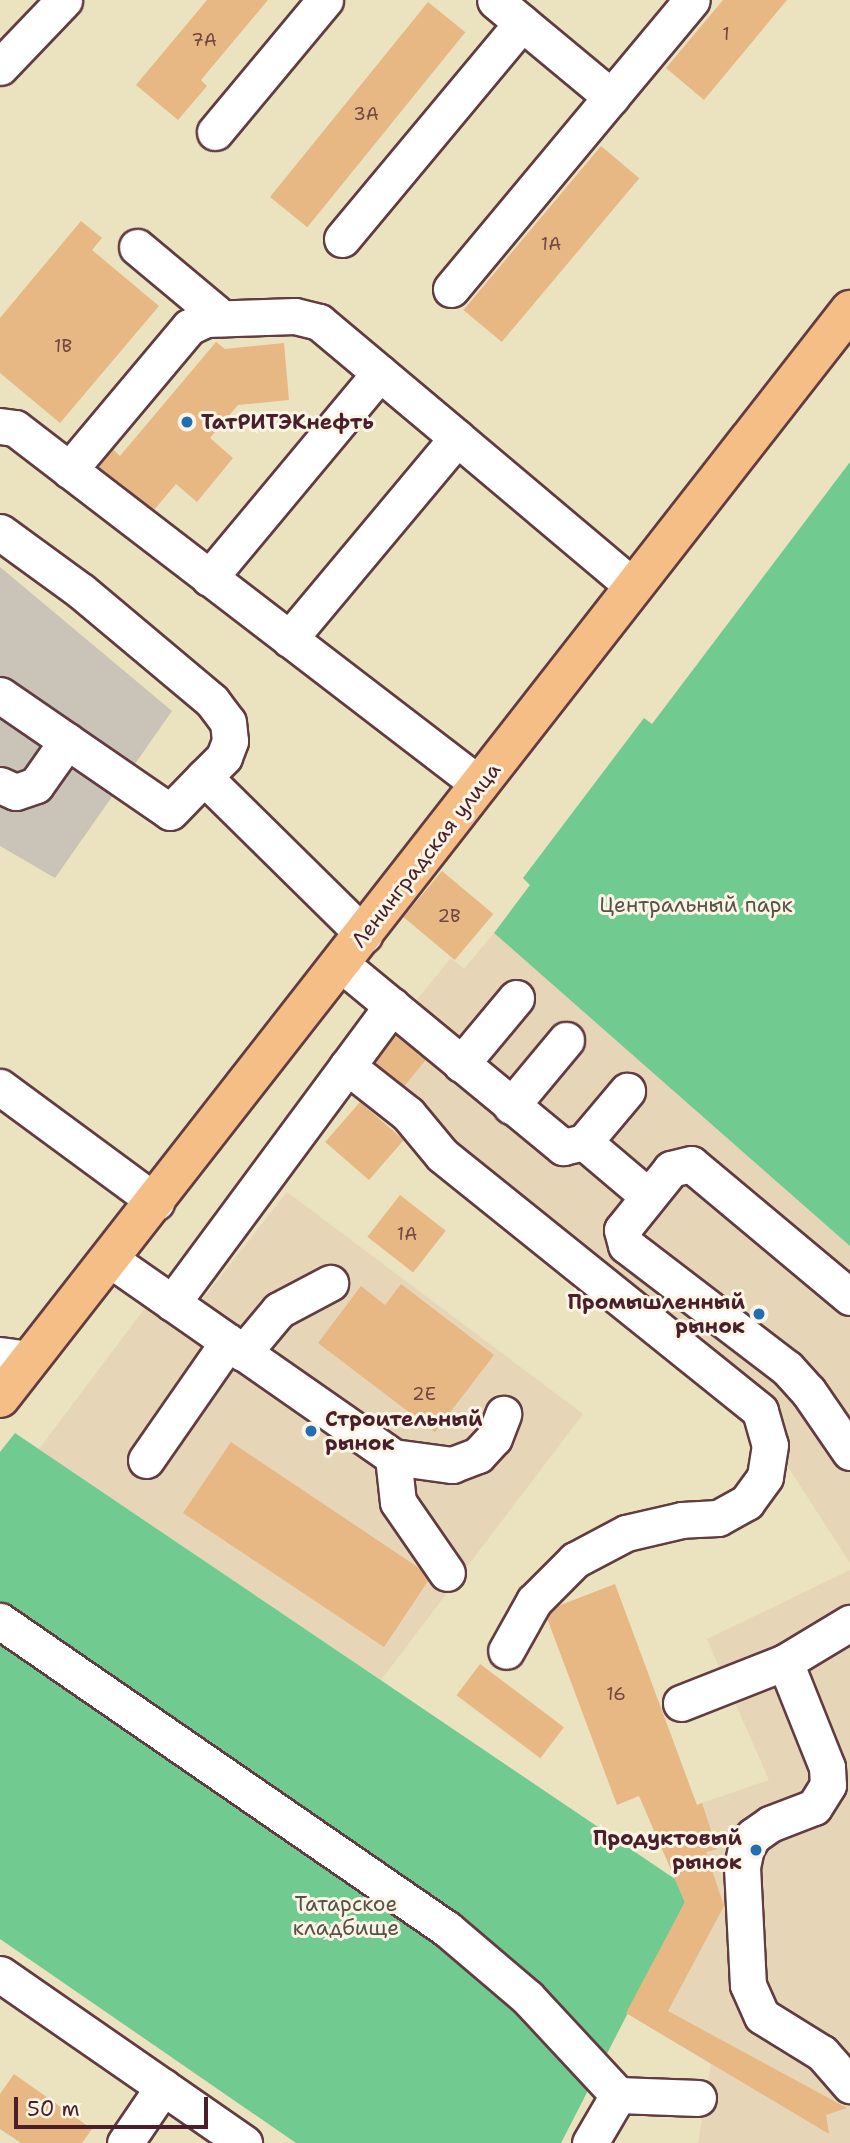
<!DOCTYPE html>
<meta charset="utf-8">
<style>
body{margin:0}
#map{position:relative;width:850px;height:2143px;overflow:hidden;background:#ebe2bf;font-family:"Shantell Sans",sans-serif}
div>[style]{position:absolute}
.built>*{inset:0;background:#e6d5b7}
.industrial>*{inset:0;background:#c9c3b8}
.green>*{inset:0;background:#71ca90}
.building>*{inset:0;background:#e7b884;transform-origin:0 0}
.roads{filter:drop-shadow(2px 0 #623c41) drop-shadow(-2px 0 #623c41) drop-shadow(0 2px #623c41) drop-shadow(0 -2px #623c41)}
.minor>*{height:35px;margin:-17.5px;padding:0 17.5px;transform-origin:17.5px;border-radius:17.5px;background:#fff}
.major>*{height:38px;margin:-19px;padding:0 19px;transform-origin:19px;border-radius:19px;background:#f6be87}
.dots>*{width:19px;height:19px;translate:-50% -50%;box-sizing:border-box;border:4px solid #fcf5e5;border-radius:50%}
span{translate:-50% -50%;white-space:nowrap;text-align:center;line-height:1.15;-webkit-text-stroke:6px #fcf5e5;paint-order:stroke}
.number-label{font-size:18px;color:#714541}
.number-label span{-webkit-text-stroke-width:0}
.poi-label{font-size:21px;color:#4a1f2b;font-weight:700}
.left{translate:0 -50%;text-align:left}
.right{translate:-100% -50%;text-align:right}
.street-label{font-size:21px;color:#4a1f2b}
.park-label{font-size:21px;color:#565249}
.scale{position:absolute;left:14px;top:2097px;width:194px;height:32px;box-sizing:border-box;border:4px solid #4a1f2b;border-top:0;padding-left:9px;font-size:21px;line-height:24px;white-space:nowrap;color:#4a1f2b;-webkit-text-stroke:5px #fcf5e5;paint-order:stroke}
</style>
<div id="map">
<div class="built">
<i style="clip-path:polygon(494px 933px,850px 1246px,850px 1563px,783px 1459px,776px 1408px,759px 1383px,554px 1228px,363px 1065px,451px 958px,464px 969px)"></i>
<i style="clip-path:polygon(287px 1192px,583px 1414px,381px 1680px,39px 1449px,148px 1304px,181px 1327px)"></i>
<i style="clip-path:polygon(850px 1570px,850px 2143px,698px 2143px,711px 2064px,626px 2013px,685px 1902px,650px 1821px,769px 1780px,707px 1639px)"></i>
</div>
<div class="industrial">
<i style="clip-path:polygon(0 567px,172px 711px,55px 878px,0 846px)"></i>
</div>
<div class="green">
<i style="clip-path:polygon(850px 462px,850px 1246px,494px 933px,530px 885px,523px 878px,644px 718px,652px 724px)"></i>
<i style="clip-path:polygon(15px 1433px,675px 1879px,685px 1902px,561px 2143px,296px 2143px,0 1939px,0 1452px)"></i>
</div>
<div class="building">
<i style="clip-path:polygon(207px 0,268px 0,201px 80px,207px 86px,178px 120px,136px 85px)"></i>
<i style="clip-path:polygon(723px 0,787px 0,704px 100px,666px 68px)"></i>
<i style="left:428px;top:2px;width:48px;height:251px;rotate:39deg"></i>
<i style="left:601px;top:146px;width:50px;height:214px;rotate:40deg"></i>
<i style="clip-path:polygon(81px 221px,102px 238px,92px 250px,159px 306px,60px 423px,0 373px,0 318px)"></i>
<i style="clip-path:polygon(216px 342px,225px 349px,284px 343px,289px 400px,238px 405px,210px 438px,233px 458px,197px 502px,176px 484px,154px 510px,98px 467px,113px 449px,120px 456px)"></i>
<i style="left:442px;top:871px;width:67px;height:60px;rotate:40deg"></i>
<i style="left:396px;top:1035px;width:39px;height:35px;rotate:40deg"></i>
<i style="left:360px;top:1102px;width:58px;height:53px;rotate:41deg"></i>
<i style="left:400px;top:1195px;width:58px;height:53px;rotate:38deg"></i>
<i style="clip-path:polygon(401px 1284px,494px 1355px,435px 1432px,318px 1343px,361px 1286px,385px 1305px)"></i>
<i style="clip-path:polygon(231px 1442px,419px 1568px,428px 1581px,384px 1647px,183px 1513px)"></i>
<i style="clip-path:polygon(615px 1584px,697px 1805px,702px 1803px,717px 1849px,706px 1852px,724px 1906px,668px 2011px,847px 2108px,826px 2115px,829px 2134px,626px 2013px,685px 1902px,639px 1796px,617px 1805px,547px 1618px,558px 1606px)"></i>
<i style="left:480px;top:1664px;width:105px;height:39px;rotate:37deg"></i>
<i style="clip-path:polygon(14px 2074px,92px 2129px,82px 2143px,21px 2143px,0 2129px,0 2094px)"></i>
</div>
<div class="roads">
<div class="minor">
<i style="left:522px;top:23px;width:116px;rotate:39.7deg"></i>
<i style="left:0;top:67px;width:93px;rotate:-46.3deg"></i>
<i style="left:215px;top:132px;width:172px;rotate:-50.2deg"></i>
<i style="left:342px;top:239px;width:281px;rotate:-50.2deg"></i>
<i style="left:522px;top:23px;width:35px;rotate:-140deg"></i>
<i style="left:137px;top:247px;width:111px;rotate:39.9deg"></i>
<i style="left:451px;top:289px;width:376px;rotate:-50.2deg"></i>
<i style="left:0;top:426px;width:15px;rotate:8deg"></i>
<i style="left:15px;top:428px;width:586px;rotate:37.51deg"></i>
<i style="left:69px;top:470px;width:187px;rotate:-50deg"></i>
<i style="left:189px;top:327px;width:19px;rotate:-25deg"></i>
<i style="left:206px;top:319px;width:89px;rotate:-1.9deg"></i>
<i style="left:295px;top:316px;width:25px;rotate:14deg"></i>
<i style="left:319px;top:322px;width:180px;rotate:40deg"></i>
<i style="left:0;top:532px;width:100px;rotate:36.1deg"></i>
<i style="left:81px;top:591px;width:171px;rotate:40deg"></i>
<i style="left:212px;top:701px;width:26px;rotate:53deg"></i>
<i style="left:228px;top:722px;width:19px;rotate:84deg"></i>
<i style="left:230px;top:741px;width:17px;rotate:111deg"></i>
<i style="left:224px;top:757px;width:28px;rotate:135deg"></i>
<i style="left:209px;top:578px;width:267px;rotate:-50.2deg"></i>
<i style="left:289px;top:639px;width:262px;rotate:-50.1deg"></i>
<i style="left:457px;top:438px;width:231px;rotate:40.1deg"></i>
<i style="left:0;top:695px;width:206px;rotate:34.5deg"></i>
<i style="left:170px;top:812px;width:49px;rotate:-45.8deg"></i>
<i style="left:204px;top:777px;width:225px;rotate:44.6deg"></i>
<i style="left:0;top:785px;width:17px;rotate:24deg"></i>
<i style="left:16px;top:792px;width:21px;rotate:-19deg"></i>
<i style="left:36px;top:785px;width:54px;rotate:-54.8deg"></i>
<i style="left:341px;top:964px;width:288px;rotate:39.5deg"></i>
<i style="left:563px;top:1147px;width:22px;rotate:-13deg"></i>
<i style="left:584px;top:1142px;width:67px;rotate:-49.9deg"></i>
<i style="left:461px;top:1064px;width:86px;rotate:-50.2deg"></i>
<i style="left:347px;top:1066px;width:78px;rotate:38.2deg"></i>
<i style="left:408px;top:1114px;width:53px;rotate:50.3deg"></i>
<i style="left:442px;top:1155px;width:408px;rotate:38.8deg"></i>
<i style="left:760px;top:1411px;width:35px;rotate:74deg"></i>
<i style="left:770px;top:1445px;width:32px;rotate:99deg"></i>
<i style="left:765px;top:1477px;width:31px;rotate:126deg"></i>
<i style="left:747px;top:1502px;width:33px;rotate:151deg"></i>
<i style="left:718px;top:1518px;width:36px;rotate:177deg"></i>
<i style="left:682px;top:1520px;width:57px;rotate:166.9deg"></i>
<i style="left:626px;top:1533px;width:58px;rotate:152.1deg"></i>
<i style="left:575px;top:1560px;width:58px;rotate:135deg"></i>
<i style="left:534px;top:1601px;width:57px;rotate:119.2deg"></i>
<i style="left:0;top:1087px;width:194px;rotate:36.4deg"></i>
<i style="left:511px;top:1106px;width:86px;rotate:-50.2deg"></i>
<i style="left:584px;top:1142px;width:84px;rotate:40.2deg"></i>
<i style="left:111px;top:1260px;width:344px;rotate:34.9deg"></i>
<i style="left:393px;top:1457px;width:60px;rotate:7.7deg"></i>
<i style="left:452px;top:1465px;width:28px;rotate:-21deg"></i>
<i style="left:478px;top:1455px;width:23px;rotate:-47deg"></i>
<i style="left:494px;top:1438px;width:26px;rotate:-69deg"></i>
<i style="left:850px;top:1297px;width:207px;rotate:-140.1deg"></i>
<i style="left:691px;top:1164px;width:21px;rotate:166deg"></i>
<i style="left:671px;top:1169px;width:78px;rotate:128.8deg"></i>
<i style="left:622px;top:1230px;width:16px;rotate:75deg"></i>
<i style="left:626px;top:1245px;width:203px;rotate:37.4deg"></i>
<i style="left:787px;top:1368px;width:31px;rotate:48deg"></i>
<i style="left:808px;top:1391px;width:74px;rotate:55.5deg"></i>
<i style="left:172px;top:1303px;width:370px;rotate:-53.5deg"></i>
<i style="left:243px;top:1353px;width:56px;rotate:-50.1deg"></i>
<i style="left:279px;top:1310px;width:58px;rotate:-27.9deg"></i>
<i style="left:0;top:1355px;width:30px;rotate:8deg"></i>
<i style="left:393px;top:1457px;width:45px;rotate:83.7deg"></i>
<i style="left:398px;top:1502px;width:86px;rotate:55.4deg"></i>
<i style="left:146px;top:1460px;width:144px;rotate:-55.2deg"></i>
<i style="left:0;top:1621px;width:543px;rotate:34.57deg"></i>
<i style="left:447px;top:1929px;width:105px;rotate:40.4deg"></i>
<i style="left:527px;top:1997px;width:134px;rotate:47.1deg"></i>
<i style="left:785px;top:1662px;width:76px;rotate:-31deg"></i>
<i style="left:681px;top:1703px;width:112px;rotate:-21.5deg"></i>
<i style="left:785px;top:1662px;width:113px;rotate:68.2deg"></i>
<i style="left:827px;top:1767px;width:18px;rotate:87deg"></i>
<i style="left:828px;top:1785px;width:26px;rotate:122deg"></i>
<i style="left:814px;top:1807px;width:47px;rotate:158.9deg"></i>
<i style="left:770px;top:1824px;width:21px;rotate:145deg"></i>
<i style="left:753px;top:1836px;width:14px;rotate:120deg"></i>
<i style="left:746px;top:1848px;width:19px;rotate:102deg"></i>
<i style="left:742px;top:1867px;width:118px;rotate:87.1deg"></i>
<i style="left:748px;top:1985px;width:34px;rotate:66deg"></i>
<i style="left:762px;top:2016px;width:70px;rotate:31.7deg"></i>
<i style="left:822px;top:2053px;width:43px;rotate:48.8deg"></i>
<i style="left:0;top:1974px;width:297px;rotate:34.7deg"></i>
<i style="left:125px;top:2143px;width:68px;rotate:-55.8deg"></i>
<i style="left:590px;top:2143px;width:56px;rotate:-59.7deg"></i>
<i style="left:618px;top:2095px;width:80px;rotate:2.1deg"></i>
</div>
<div class="major">
<i style="left:0;top:1398px;width:1381px;rotate:-52deg"></i>
</div>
</div>
<div class="dots">
<i style="left:187px;top:422px;background:#1f6fb2"></i>
<i style="left:759px;top:1314px;background:#1f6fb2"></i>
<i style="left:311px;top:1431px;background:#1f6fb2"></i>
<i style="left:756px;top:1850px;background:#1f6fb2"></i>
</div>
<div class="number-label">
<span style="left:726px;top:34px">1</span>
<span style="left:204px;top:40px">7А</span>
<span style="left:366px;top:114px">3А</span>
<span style="left:551px;top:244px">1А</span>
<span style="left:63px;top:346px">1В</span>
<span style="left:449px;top:916px">2В</span>
<span style="left:407px;top:1234px">1А</span>
<span style="left:424px;top:1394px">2Е</span>
<span style="left:616px;top:1694px">16</span>
</div>
<div class="poi-label">
<span class="left" style="left:201px;top:422px">ТатРИТЭКнефть</span>
<span class="right" style="left:745px;top:1314px">Промышленный<br>рынок</span>
<span class="left" style="left:325px;top:1431px">Строительный<br>рынок</span>
<span class="right" style="left:742px;top:1850px">Продуктовый<br>рынок</span>
</div>
<div class="street-label">
<span style="left:426px;top:855px;rotate:-52deg">Ленинградская улица</span>
</div>
<div class="park-label">
<span style="left:696px;top:905px">Центральный парк</span>
<span style="left:346px;top:1916px">Татарское<br>кладбище</span>
</div>
<div class="scale">50 m</div>
</div>
